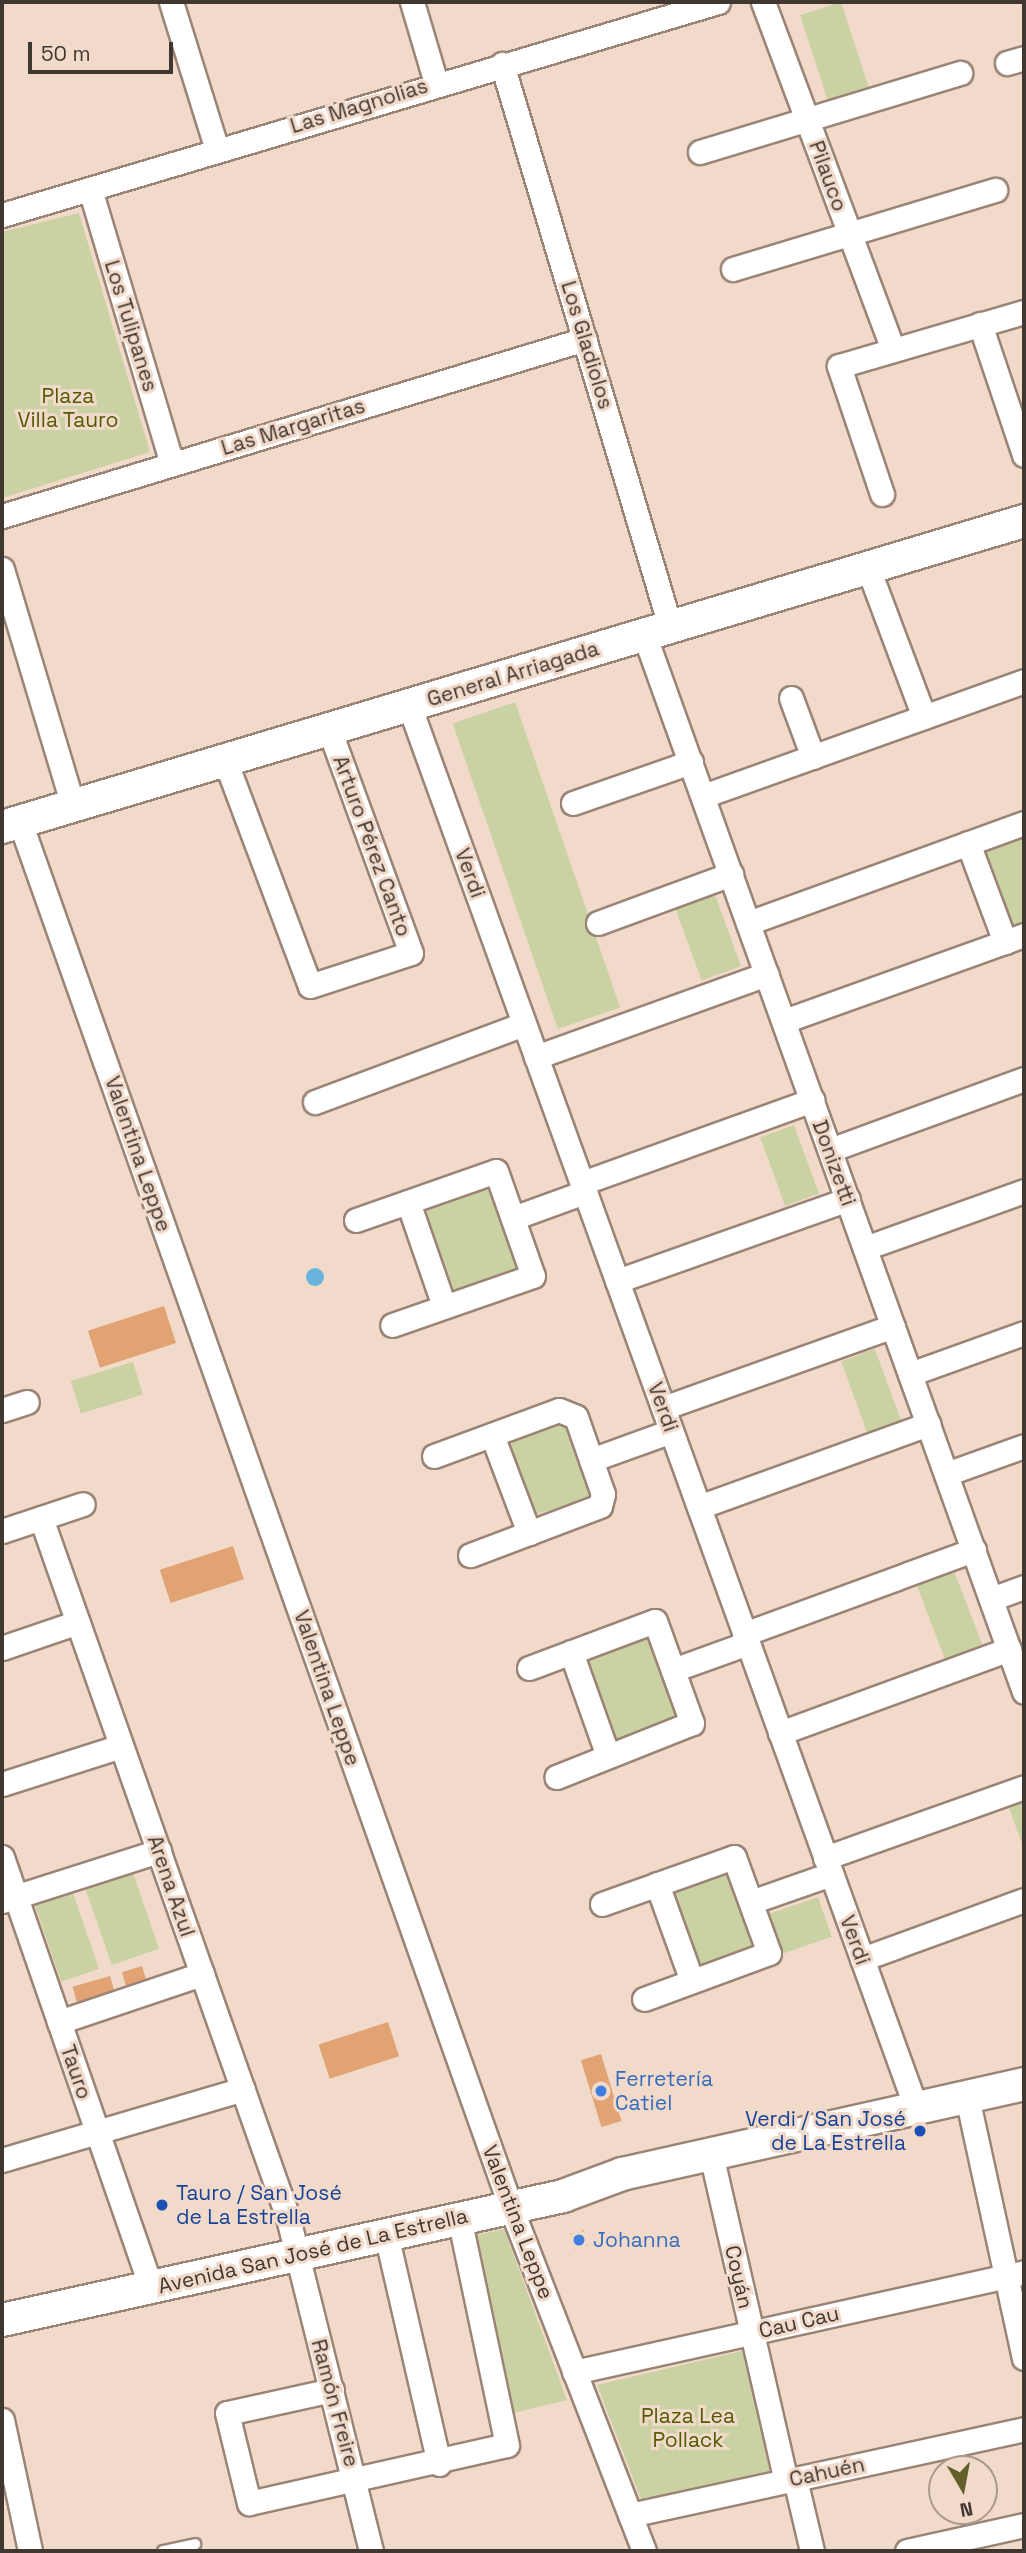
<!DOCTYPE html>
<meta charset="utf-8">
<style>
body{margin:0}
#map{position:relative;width:1026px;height:2553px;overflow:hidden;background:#f2daca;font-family:"Space Grotesk",sans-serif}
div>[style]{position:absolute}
.green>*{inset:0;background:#cad2a4;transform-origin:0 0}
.water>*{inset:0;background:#68b4dd}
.round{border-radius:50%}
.building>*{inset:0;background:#e1a374;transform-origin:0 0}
.roads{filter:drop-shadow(2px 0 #9a8475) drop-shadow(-2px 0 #9a8475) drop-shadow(0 2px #9a8475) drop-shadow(0 -2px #9a8475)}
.lane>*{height:10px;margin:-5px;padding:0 5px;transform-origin:5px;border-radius:5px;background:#fff}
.street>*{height:23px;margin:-11.5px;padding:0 11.5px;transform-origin:11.5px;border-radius:11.5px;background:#fff}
.secondary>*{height:32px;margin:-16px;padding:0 16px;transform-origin:16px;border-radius:16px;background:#fff}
.dots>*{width:19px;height:19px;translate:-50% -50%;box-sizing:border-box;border:4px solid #f2daca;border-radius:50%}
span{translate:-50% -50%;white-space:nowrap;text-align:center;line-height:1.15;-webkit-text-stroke:6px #f2daca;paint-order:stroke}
.street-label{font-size:21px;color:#403730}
.park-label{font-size:21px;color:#535b03}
.shop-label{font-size:21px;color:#366cbe}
.left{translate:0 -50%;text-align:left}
.transit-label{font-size:21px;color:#164399}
.right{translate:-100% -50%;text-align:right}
.frame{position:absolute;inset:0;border:4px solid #403730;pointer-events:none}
.north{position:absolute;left:928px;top:2455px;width:70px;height:70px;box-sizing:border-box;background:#f2daca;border:2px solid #ab998c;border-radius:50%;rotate:170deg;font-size:19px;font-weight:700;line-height:28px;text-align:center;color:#403730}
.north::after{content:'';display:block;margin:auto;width:24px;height:32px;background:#635f2b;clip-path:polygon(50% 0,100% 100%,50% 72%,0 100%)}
.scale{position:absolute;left:28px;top:42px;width:145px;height:32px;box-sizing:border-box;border:4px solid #403730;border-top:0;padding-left:9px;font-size:21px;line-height:24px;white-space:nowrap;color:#403730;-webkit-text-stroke:5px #f2daca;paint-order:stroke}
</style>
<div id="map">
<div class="green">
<i style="left:841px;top:2px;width:89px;height:43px;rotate:72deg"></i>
<i style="clip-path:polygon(79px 213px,150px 452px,2px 498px,2px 232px)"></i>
<i style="left:515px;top:702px;width:323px;height:66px;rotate:71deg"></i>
<i style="clip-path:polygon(1024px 831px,1024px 923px,1005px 930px,976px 848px)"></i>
<i style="left:714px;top:892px;width:79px;height:42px;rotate:70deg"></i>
<i style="left:794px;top:1125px;width:73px;height:36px;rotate:70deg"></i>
<i style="left:491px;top:1182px;width:95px;height:76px;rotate:72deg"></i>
<i style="left:875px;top:1349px;width:77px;height:36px;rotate:70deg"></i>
<i style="left:133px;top:1362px;width:34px;height:65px;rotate:73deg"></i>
<i style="clip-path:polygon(561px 1416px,569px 1420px,594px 1490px,589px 1499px,533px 1515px,505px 1439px)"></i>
<i style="left:954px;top:1571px;width:79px;height:40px;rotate:69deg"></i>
<i style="left:650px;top:1630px;width:96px;height:76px;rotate:70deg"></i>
<i style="clip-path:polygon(1024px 1799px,1024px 1849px,1008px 1805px)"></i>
<i style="left:729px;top:1863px;width:91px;height:69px;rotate:70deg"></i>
<i style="left:133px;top:1873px;width:80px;height:50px;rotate:71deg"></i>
<i style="left:73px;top:1893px;width:80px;height:40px;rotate:71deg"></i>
<i style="left:818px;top:1897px;width:42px;height:59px;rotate:71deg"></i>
<i style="clip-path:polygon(504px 2229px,567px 2400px,509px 2414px,468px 2237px)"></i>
<i style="clip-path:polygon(746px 2350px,770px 2473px,643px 2504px,597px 2385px)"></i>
</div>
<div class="water">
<i class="round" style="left:306px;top:1268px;width:18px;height:18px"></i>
</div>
<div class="building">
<i style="left:164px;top:1306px;width:39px;height:80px;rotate:72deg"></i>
<i style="left:233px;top:1546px;width:35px;height:77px;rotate:72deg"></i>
<i style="left:142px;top:1966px;width:17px;height:21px;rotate:73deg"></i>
<i style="left:110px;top:1976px;width:18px;height:39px;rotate:74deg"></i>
<i style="left:388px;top:2022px;width:36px;height:73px;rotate:72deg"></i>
<i style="left:601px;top:2054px;width:70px;height:21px;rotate:73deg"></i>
<i style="left:584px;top:2230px;width:16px;height:14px;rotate:76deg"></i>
</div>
<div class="roads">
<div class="lane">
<i style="left:163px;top:2551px;width:33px;rotate:-12deg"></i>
</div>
<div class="street">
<i style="left:171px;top:2px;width:155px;rotate:72.7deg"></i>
<i style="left:412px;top:2px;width:84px;rotate:73.5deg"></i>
<i style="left:763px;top:2px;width:371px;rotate:69.5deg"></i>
<i style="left:1007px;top:63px;width:18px;rotate:-16deg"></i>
<i style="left:502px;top:64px;width:587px;rotate:73.36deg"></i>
<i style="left:700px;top:152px;width:272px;rotate:-16.9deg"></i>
<i style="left:90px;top:189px;width:287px;rotate:73.4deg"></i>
<i style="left:2px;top:215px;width:747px;rotate:-16.57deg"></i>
<i style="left:733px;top:269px;width:274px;rotate:-16.8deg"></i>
<i style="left:980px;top:324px;width:138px;rotate:71.4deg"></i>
<i style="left:882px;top:494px;width:135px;rotate:-108.6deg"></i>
<i style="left:839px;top:366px;width:193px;rotate:-16.3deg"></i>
<i style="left:2px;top:516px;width:609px;rotate:-16.89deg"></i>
<i style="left:868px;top:568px;width:159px;rotate:69.4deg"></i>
<i style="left:2px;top:569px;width:247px;rotate:73.3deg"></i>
<i style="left:644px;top:634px;width:1124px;rotate:70.24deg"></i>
<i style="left:791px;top:698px;width:63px;rotate:69.6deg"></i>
<i style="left:409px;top:705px;width:1492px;rotate:70.13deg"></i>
<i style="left:225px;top:760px;width:241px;rotate:69.4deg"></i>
<i style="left:310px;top:986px;width:106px;rotate:-18.1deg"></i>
<i style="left:411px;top:953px;width:239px;rotate:-110.1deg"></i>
<i style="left:703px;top:796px;width:341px;rotate:-19.7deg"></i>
<i style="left:573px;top:803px;width:125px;rotate:-19.2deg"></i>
<i style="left:20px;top:822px;width:1470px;rotate:70.49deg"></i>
<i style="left:511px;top:2208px;width:368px;rotate:68.8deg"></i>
<i style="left:968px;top:843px;width:106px;rotate:69.5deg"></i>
<i style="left:598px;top:923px;width:142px;rotate:-20.2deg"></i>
<i style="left:748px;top:923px;width:294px;rotate:-19.9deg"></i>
<i style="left:784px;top:1021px;width:255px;rotate:-19.7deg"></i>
<i style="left:536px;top:1057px;width:245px;rotate:-19.8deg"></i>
<i style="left:315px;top:1102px;width:223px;rotate:-20.5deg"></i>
<i style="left:830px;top:1150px;width:207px;rotate:-20.1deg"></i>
<i style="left:582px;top:1183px;width:245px;rotate:-19.8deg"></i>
<i style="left:408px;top:1202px;width:110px;rotate:70.9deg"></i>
<i style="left:513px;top:1218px;width:77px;rotate:-19.9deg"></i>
<i style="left:356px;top:1220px;width:148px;rotate:-19.3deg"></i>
<i style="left:496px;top:1171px;width:111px;rotate:70.6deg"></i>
<i style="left:533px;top:1276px;width:149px;rotate:160.8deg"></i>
<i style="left:865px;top:1248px;width:169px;rotate:-19.7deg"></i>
<i style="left:617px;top:1281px;width:245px;rotate:-19.5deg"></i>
<i style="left:910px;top:1374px;width:121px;rotate:-19.8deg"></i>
<i style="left:663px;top:1408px;width:244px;rotate:-19.6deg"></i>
<i style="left:2px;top:1410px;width:26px;rotate:-18deg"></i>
<i style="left:492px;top:1435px;width:105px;rotate:69.3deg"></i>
<i style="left:434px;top:1456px;width:133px;rotate:-20.2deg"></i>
<i style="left:559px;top:1410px;width:18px;rotate:22deg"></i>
<i style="left:576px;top:1417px;width:82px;rotate:70.7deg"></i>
<i style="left:603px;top:1494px;width:12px;rotate:104deg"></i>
<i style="left:600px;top:1506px;width:139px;rotate:159.3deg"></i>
<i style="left:591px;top:1460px;width:85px;rotate:-19.9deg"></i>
<i style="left:946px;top:1474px;width:83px;rotate:-19.7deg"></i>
<i style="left:699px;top:1507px;width:244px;rotate:-19.9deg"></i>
<i style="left:41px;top:1518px;width:742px;rotate:70.56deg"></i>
<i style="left:288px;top:2218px;width:343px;rotate:76deg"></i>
<i style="left:2px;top:1531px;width:85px;rotate:-18.4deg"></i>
<i style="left:991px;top:1599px;width:35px;rotate:-20deg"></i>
<i style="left:744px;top:1634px;width:245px;rotate:-20.1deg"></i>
<i style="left:2px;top:1648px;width:80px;rotate:-18.9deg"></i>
<i style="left:571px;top:1652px;width:110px;rotate:70.4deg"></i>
<i style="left:529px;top:1668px;width:134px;rotate:-20.5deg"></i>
<i style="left:655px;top:1621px;width:109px;rotate:70.1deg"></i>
<i style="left:692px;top:1723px;width:146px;rotate:158.3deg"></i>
<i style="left:673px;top:1670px;width:80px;rotate:-19.8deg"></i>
<i style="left:780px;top:1733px;width:244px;rotate:-20.1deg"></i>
<i style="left:2px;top:1784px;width:125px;rotate:-17.7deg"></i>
<i style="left:2px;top:1857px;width:455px;rotate:70.9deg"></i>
<i style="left:825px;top:1858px;width:211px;rotate:-19.6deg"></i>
<i style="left:657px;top:1884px;width:103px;rotate:70.2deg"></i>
<i style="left:2px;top:1901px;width:165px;rotate:-17.7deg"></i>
<i style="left:751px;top:1902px;width:85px;rotate:-19.3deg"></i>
<i style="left:602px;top:1904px;width:140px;rotate:-19.6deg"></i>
<i style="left:734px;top:1857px;width:102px;rotate:70deg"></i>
<i style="left:769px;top:1953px;width:133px;rotate:159.8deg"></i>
<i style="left:862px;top:1959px;width:172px;rotate:-20deg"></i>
<i style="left:59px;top:2022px;width:151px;rotate:-18.6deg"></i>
<i style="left:967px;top:2097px;width:267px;rotate:77.7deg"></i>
<i style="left:711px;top:2154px;width:335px;rotate:77.1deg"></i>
<i style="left:2px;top:2160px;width:251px;rotate:-16.4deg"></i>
<i style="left:386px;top:2234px;width:236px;rotate:77deg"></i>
<i style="left:574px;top:2372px;width:461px;rotate:-12.5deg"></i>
<i style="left:332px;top:2390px;width:107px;rotate:167.6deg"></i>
<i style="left:227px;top:2413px;width:93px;rotate:76.3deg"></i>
<i style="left:249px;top:2503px;width:264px;rotate:-12.7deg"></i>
<i style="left:507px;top:2445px;width:232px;rotate:-101.9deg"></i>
<i style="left:2px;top:2420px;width:134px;rotate:77.9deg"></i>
<i style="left:795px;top:2479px;width:74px;rotate:76.7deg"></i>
<i style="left:630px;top:2515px;width:403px;rotate:-12.3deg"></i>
<i style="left:907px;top:2551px;width:120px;rotate:-12.5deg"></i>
</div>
<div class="secondary">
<i style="left:2px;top:827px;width:1067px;rotate:-16.67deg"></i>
<i style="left:2px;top:2320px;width:575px;rotate:-12.46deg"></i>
<i style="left:563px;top:2196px;width:63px;rotate:-20.4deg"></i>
<i style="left:622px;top:2174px;width:412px;rotate:-12.6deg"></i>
</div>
</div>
<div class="dots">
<i style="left:601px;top:2091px;background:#3f7fe0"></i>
<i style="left:920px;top:2131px;background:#1a4fb4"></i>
<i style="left:162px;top:2205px;background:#1a4fb4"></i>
<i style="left:579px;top:2240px;background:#3f7fe0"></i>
</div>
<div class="street-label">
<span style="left:359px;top:106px;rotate:-17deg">Las Magnolias</span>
<span style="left:828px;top:176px;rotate:70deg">Pilauco</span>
<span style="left:131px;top:326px;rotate:73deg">Los Tulipanes</span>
<span style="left:587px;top:345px;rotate:73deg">Los Gladiolos</span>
<span style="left:293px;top:427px;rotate:-17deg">Las Margaritas</span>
<span style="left:513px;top:674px;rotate:-17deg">General Arriagada</span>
<span style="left:372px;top:846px;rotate:70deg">Arturo Pérez Canto</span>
<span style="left:470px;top:873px;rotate:70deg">Verdi</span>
<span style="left:138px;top:1154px;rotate:71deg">Valentina Leppe</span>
<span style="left:834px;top:1163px;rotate:70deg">Donizetti</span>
<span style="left:663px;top:1407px;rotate:70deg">Verdi</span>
<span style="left:327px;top:1688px;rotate:71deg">Valentina Leppe</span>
<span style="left:171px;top:1886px;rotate:71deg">Arena Azul</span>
<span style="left:855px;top:1940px;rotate:70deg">Verdi</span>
<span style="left:76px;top:2072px;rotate:71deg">Tauro</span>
<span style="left:518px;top:2222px;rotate:69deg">Valentina Leppe</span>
<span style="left:313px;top:2251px;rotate:-13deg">Avenida San José de La Estrella</span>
<span style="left:739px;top:2277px;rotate:77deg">Coyán</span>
<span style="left:799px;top:2322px;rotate:-13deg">Cau Cau</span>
<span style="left:335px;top:2403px;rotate:75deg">Ramón Freire</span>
<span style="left:827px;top:2472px;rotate:-12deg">Cahuén</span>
</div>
<div class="park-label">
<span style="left:68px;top:408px">Plaza<br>Villa Tauro</span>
<span style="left:688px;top:2428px">Plaza Lea<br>Pollack</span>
</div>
<div class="shop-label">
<span class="left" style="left:615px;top:2091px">Ferretería<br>Catiel</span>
<span class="left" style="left:593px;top:2240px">Johanna</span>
</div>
<div class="transit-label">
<span class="right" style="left:906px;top:2131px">Verdi / San José<br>de La Estrella</span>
<span class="left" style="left:176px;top:2205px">Tauro / San José<br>de La Estrella</span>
</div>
<div class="frame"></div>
<div class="north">N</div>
<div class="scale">50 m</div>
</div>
